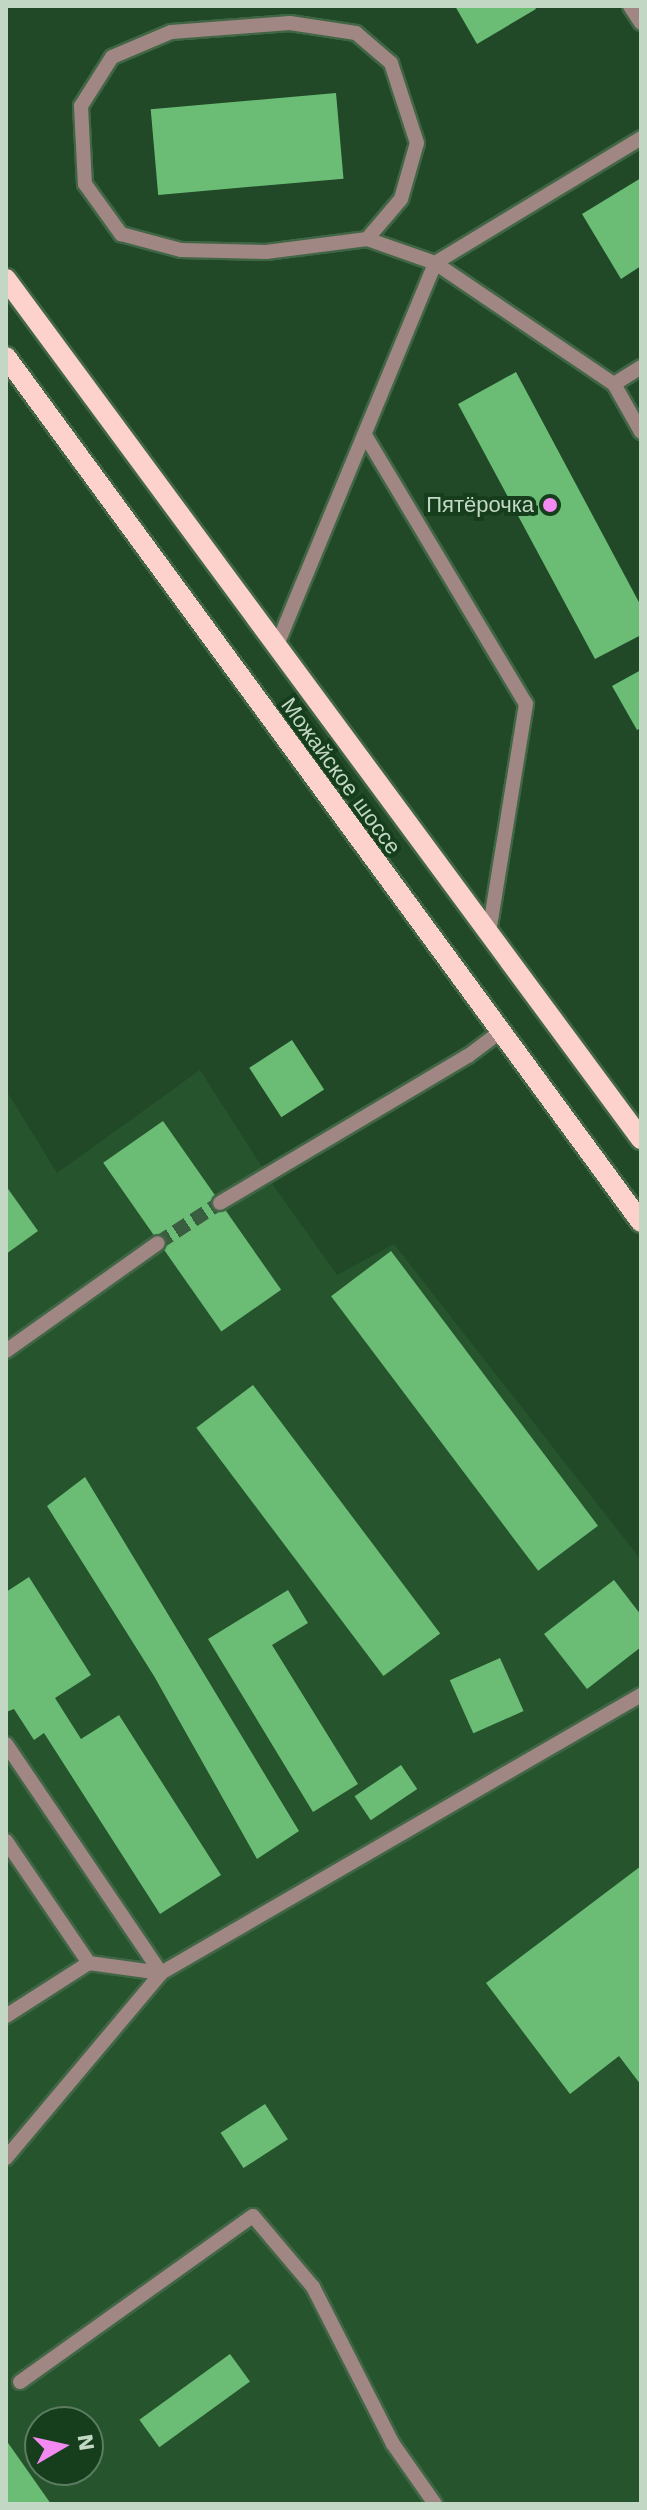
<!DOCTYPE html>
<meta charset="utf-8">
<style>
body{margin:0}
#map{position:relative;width:647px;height:2510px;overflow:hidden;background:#214927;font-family:"Work Sans",sans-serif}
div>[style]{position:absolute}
.built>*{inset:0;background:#26542d}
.building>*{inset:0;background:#6bbd76;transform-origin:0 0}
.minor-tunnel>*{height:14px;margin-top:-7px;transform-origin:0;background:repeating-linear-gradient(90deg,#395e3f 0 14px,transparent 0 21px)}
.roads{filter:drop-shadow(2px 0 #416646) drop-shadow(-2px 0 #416646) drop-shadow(0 2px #416646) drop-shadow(0 -2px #416646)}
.minor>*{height:14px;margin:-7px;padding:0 7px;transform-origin:7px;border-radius:7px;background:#a18783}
.major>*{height:20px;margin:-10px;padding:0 10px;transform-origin:10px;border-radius:10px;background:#fdd1cc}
.dots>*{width:22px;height:22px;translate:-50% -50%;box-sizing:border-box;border:4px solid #163e1d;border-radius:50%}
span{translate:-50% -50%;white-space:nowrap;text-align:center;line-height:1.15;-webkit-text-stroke:8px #163e1d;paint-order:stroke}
.poi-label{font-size:22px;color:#c3d8c4}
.right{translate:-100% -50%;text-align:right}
.street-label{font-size:22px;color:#c3d8c4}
.frame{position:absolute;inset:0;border:8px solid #c3d8c4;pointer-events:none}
.north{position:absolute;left:24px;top:2406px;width:80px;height:80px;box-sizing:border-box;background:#163e1d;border:2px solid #5b7c60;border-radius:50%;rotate:81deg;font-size:22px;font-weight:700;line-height:32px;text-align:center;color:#c3d8c4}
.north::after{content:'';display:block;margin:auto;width:28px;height:36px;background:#f28af2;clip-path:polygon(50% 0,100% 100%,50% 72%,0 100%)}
</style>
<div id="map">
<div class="built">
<i style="clip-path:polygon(evenodd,200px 1070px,276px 1189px,337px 1275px,394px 1244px,641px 1560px,641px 2504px,6px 2504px,6px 1090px,57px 1173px,200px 1070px,40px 2422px,88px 2422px,88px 2470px,40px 2470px,40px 2422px)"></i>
</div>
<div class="building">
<i style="clip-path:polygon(455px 6px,534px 6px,536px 9px,477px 44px)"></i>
<i style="left:336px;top:93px;width:86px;height:186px;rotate:85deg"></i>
<i style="clip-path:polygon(641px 178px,641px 266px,621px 279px,582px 214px)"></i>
<i style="clip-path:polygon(516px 372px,641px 606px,641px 635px,595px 659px,458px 404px)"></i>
<i style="clip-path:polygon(641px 670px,641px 728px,637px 730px,612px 686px)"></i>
<i style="left:292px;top:1040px;width:59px;height:51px;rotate:57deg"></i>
<i style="left:163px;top:1121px;width:206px;height:73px;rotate:55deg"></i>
<i style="clip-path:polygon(6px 1186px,38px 1231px,6px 1254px)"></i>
<i style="left:391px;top:1251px;width:344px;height:75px;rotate:53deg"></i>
<i style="left:253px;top:1385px;width:311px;height:71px;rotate:53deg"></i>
<i style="clip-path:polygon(85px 1477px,299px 1831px,257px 1859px,154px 1676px,47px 1506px)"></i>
<i style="clip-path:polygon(29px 1577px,91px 1675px,55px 1698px,81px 1739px,119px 1715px,221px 1875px,160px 1914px,44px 1733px,34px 1740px,14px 1709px,6px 1712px,6px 1592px)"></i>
<i style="clip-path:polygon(614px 1580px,641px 1615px,641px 1647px,587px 1689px,544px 1634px)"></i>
<i style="clip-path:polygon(288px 1590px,308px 1623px,272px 1645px,358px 1784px,313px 1812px,208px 1639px)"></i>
<i style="left:500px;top:1658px;width:58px;height:55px;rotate:66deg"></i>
<i style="left:401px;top:1765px;width:29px;height:56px;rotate:56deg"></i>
<i style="clip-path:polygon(641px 1866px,641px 2085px,619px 2056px,570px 2094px,486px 1983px)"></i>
<i style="left:265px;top:2104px;width:42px;height:53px;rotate:57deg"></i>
<i style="left:230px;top:2354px;width:34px;height:112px;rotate:54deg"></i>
<i style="clip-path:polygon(6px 2440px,51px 2504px,6px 2504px)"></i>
</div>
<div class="minor-tunnel">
<i style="left:158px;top:1243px;width:74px;rotate:-32.8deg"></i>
</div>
<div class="roads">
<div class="minor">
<i style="left:630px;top:6px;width:20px;rotate:57deg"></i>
<i style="left:367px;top:239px;width:52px;rotate:-49.6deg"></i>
<i style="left:401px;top:199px;width:58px;rotate:-74.1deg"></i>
<i style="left:417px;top:143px;width:84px;rotate:-108deg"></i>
<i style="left:391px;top:63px;width:46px;rotate:-139.4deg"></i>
<i style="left:356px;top:33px;width:67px;rotate:-171.4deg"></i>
<i style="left:290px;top:23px;width:119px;rotate:175.7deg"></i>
<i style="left:171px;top:32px;width:64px;rotate:157deg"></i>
<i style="left:112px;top:57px;width:58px;rotate:122.3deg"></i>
<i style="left:81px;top:106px;width:78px;rotate:87.1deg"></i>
<i style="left:85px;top:184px;width:62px;rotate:54.2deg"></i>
<i style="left:121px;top:234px;width:62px;rotate:14.9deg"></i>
<i style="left:181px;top:250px;width:85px;rotate:1.3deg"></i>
<i style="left:266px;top:252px;width:102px;rotate:-7.3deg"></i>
<i style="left:367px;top:239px;width:72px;rotate:19.4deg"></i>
<i style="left:435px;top:263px;width:216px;rotate:34.1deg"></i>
<i style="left:614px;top:384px;width:55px;rotate:60.6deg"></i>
<i style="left:614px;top:384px;width:32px;rotate:-32deg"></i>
<i style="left:365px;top:435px;width:313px;rotate:59.1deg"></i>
<i style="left:526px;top:704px;width:231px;rotate:99.2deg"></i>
<i style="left:277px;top:645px;width:413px;rotate:-67.5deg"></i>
<i style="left:435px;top:263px;width:241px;rotate:-31.2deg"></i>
<i style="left:220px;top:1203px;width:288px;rotate:-30.7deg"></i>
<i style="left:468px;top:1056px;width:39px;rotate:-37deg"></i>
<i style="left:6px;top:1351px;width:186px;rotate:-35.4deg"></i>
<i style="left:6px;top:1744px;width:277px;rotate:55.9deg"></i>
<i style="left:161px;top:1973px;width:555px;rotate:-30.08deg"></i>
<i style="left:6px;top:1841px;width:148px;rotate:55.8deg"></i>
<i style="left:6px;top:2016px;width:98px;rotate:-32.6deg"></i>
<i style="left:89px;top:1963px;width:73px;rotate:7.9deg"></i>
<i style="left:6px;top:2158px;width:241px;rotate:-50deg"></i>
<i style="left:20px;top:2382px;width:286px;rotate:-35.5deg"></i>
<i style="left:253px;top:2216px;width:93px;rotate:49.8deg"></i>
<i style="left:313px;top:2287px;width:176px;rotate:63deg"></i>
<i style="left:393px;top:2444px;width:73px;rotate:55deg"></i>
</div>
<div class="major">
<i style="left:6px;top:279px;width:1069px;rotate:53.56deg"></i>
<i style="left:6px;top:357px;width:1073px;rotate:53.72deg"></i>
</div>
</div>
<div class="dots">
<i style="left:550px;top:505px;background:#f28af2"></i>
</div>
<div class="poi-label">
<span class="right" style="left:534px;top:505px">Пятёрочка</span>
</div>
<div class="street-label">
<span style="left:341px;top:776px;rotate:54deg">Можайское шоссе</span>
</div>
<div class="frame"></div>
<div class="north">N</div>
</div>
